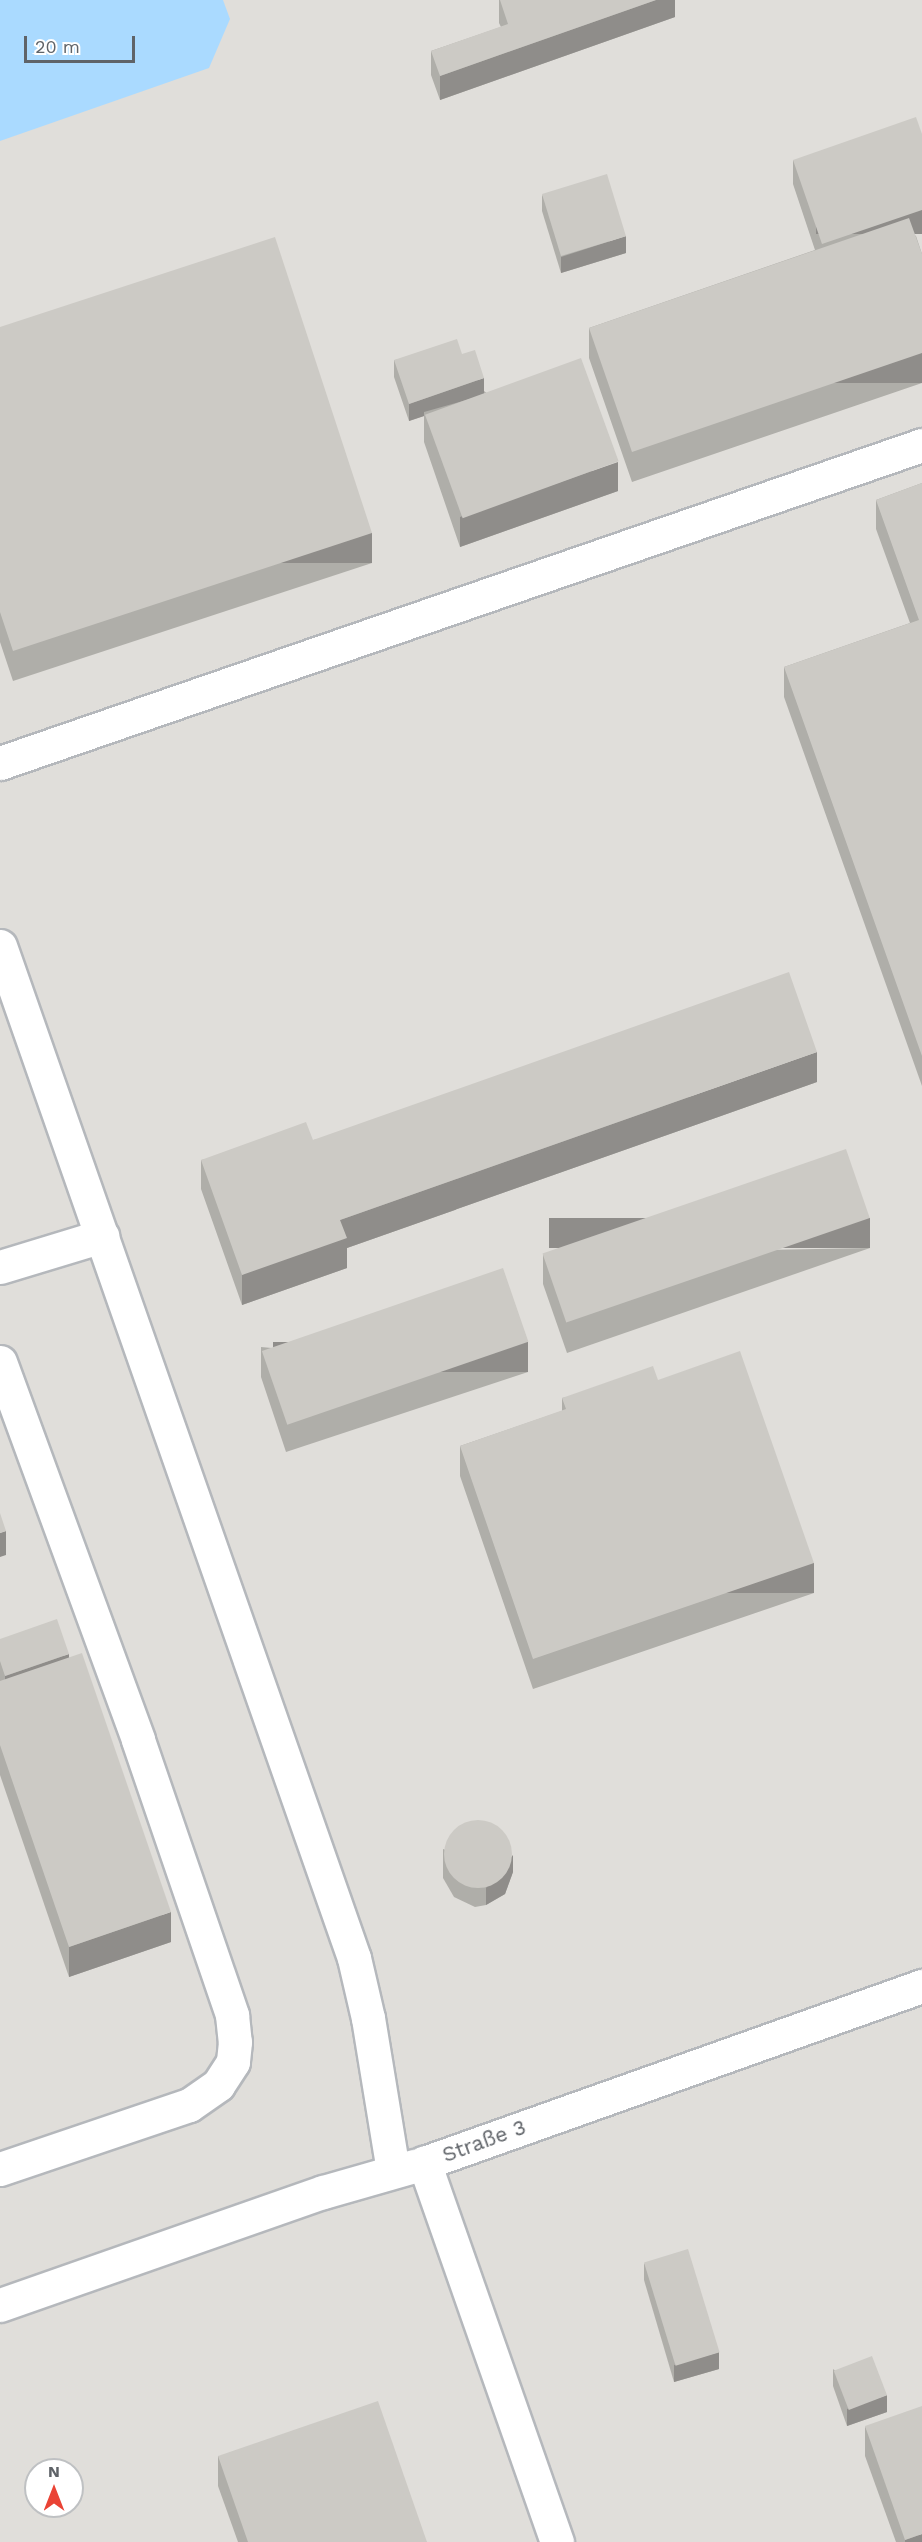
<!DOCTYPE html>
<meta charset="utf-8">
<style>
body{margin:0}
#map{position:relative;width:922px;height:2542px;overflow:hidden;background:#f1efe8;font-family:"Work Sans",sans-serif}
div>[style]{position:absolute}
.industrial>*{inset:0;background:#e0deda}
.water>*{inset:0;background:#aadaff}
.roads{filter:drop-shadow(2px 0 #b5b8bc) drop-shadow(-2px 0 #b5b8bc) drop-shadow(0 2px #b5b8bc) drop-shadow(0 -2px #b5b8bc)}
.minor>*{height:33px;margin:-16.5px;padding:0 16.5px;transform-origin:16.5px;border-radius:16.5px;background:#fff}
.wall>*{inset:0;background:#afaea9}
.shaded-wall>*{inset:0;background:#8f8d8a;transform-origin:0 0}
.building>*{inset:0;background:#cccac5;transform-origin:0 0}
.round{border-radius:50%}
span{translate:-50% -50%;white-space:nowrap;text-align:center;line-height:1.15;-webkit-text-stroke:4.5px #fff;paint-order:stroke}
.street-label{font-size:21px;color:#5f6368}
.north{position:absolute;left:24px;top:2458px;width:60px;height:60px;box-sizing:border-box;background:#fff;border:2px solid #bfc1c3;border-radius:50%;rotate:0deg;font-size:16px;font-weight:700;line-height:24px;text-align:center;color:#5f6368}
.north::after{content:'';display:block;margin:auto;width:21px;height:27px;background:#ea4335;clip-path:polygon(50% 0,100% 100%,50% 72%,0 100%)}
.scale{position:absolute;left:24px;top:36px;width:111px;height:27px;box-sizing:border-box;border:3px solid #5f6368;border-top:0;padding-left:8px;font-size:18px;line-height:21px;white-space:nowrap;color:#5f6368;-webkit-text-stroke:4px #fff;paint-order:stroke}
</style>
<div id="map">
<div class="industrial">
<i style="clip-path:polygon(evenodd,0 0,922px 0,922px 2542px,0 2542px,0 0,36px 2470px,72px 2470px,72px 2506px,36px 2506px,36px 2470px)"></i>
</div>
<div class="water">
<i style="clip-path:polygon(0 0,223px 0,230px 19px,209px 68px,0 141px)"></i>
</div>
<div class="roads">
<div class="minor">
<i style="left:0;top:763px;width:975px;rotate:-19.03deg"></i>
<i style="left:0;top:946px;width:1072px;rotate:70.72deg"></i>
<i style="left:354px;top:1958px;width:62px;rotate:76.9deg"></i>
<i style="left:368px;top:2018px;width:155px;rotate:80.7deg"></i>
<i style="left:0;top:1267px;width:107px;rotate:-16.9deg"></i>
<i style="left:0;top:1362px;width:402px;rotate:69.9deg"></i>
<i style="left:138px;top:1740px;width:291px;rotate:71.1deg"></i>
<i style="left:232px;top:2015px;width:27px;rotate:84deg"></i>
<i style="left:235px;top:2042px;width:20px;rotate:96deg"></i>
<i style="left:233px;top:2062px;width:27px;rotate:123deg"></i>
<i style="left:218px;top:2085px;width:35px;rotate:145deg"></i>
<i style="left:189px;top:2105px;width:200px;rotate:161.3deg"></i>
<i style="left:0;top:2305px;width:342px;rotate:-19.3deg"></i>
<i style="left:323px;top:2192px;width:95px;rotate:-15.9deg"></i>
<i style="left:557px;top:2542px;width:402px;rotate:-109.3deg"></i>
<i style="left:424px;top:2163px;width:529px;rotate:-19.57deg"></i>
</div>
</div>
<div class="wall">
<i style="clip-path:polygon(499px 0,675px 0,675px 17px,440px 100px,431px 75px,431px 51px,501px 27px,499px 23px)"></i>
<i style="clip-path:polygon(793px 160px,916px 236px,922px 254px,922px 383px,632px 482px,589px 358px,589px 328px,815px 250px,793px 184px)"></i>
<i style="clip-path:polygon(542px 195px,626px 253px,561px 273px,542px 211px)"></i>
<i style="clip-path:polygon(0 327px,372px 563px,13px 681px,0 642px)"></i>
<i style="clip-path:polygon(462px 354px,484px 391px,618px 491px,460px 547px,424px 442px,424px 416px,409px 421px,394px 377px,394px 360px)"></i>
<i style="clip-path:polygon(922px 483px,922px 1086px,784px 697px,784px 667px,910px 623px,876px 529px,876px 500px)"></i>
<i style="clip-path:polygon(817px 1082px,347px 1248px,347px 1268px,242px 1305px,201px 1189px,201px 1160px,313px 1140px)"></i>
<i style="clip-path:polygon(870px 1248px,567px 1353px,543px 1284px,543px 1254px)"></i>
<i style="clip-path:polygon(261px 1347px,528px 1372px,286px 1452px,261px 1377px)"></i>
<i style="clip-path:polygon(658px 1380px,814px 1593px,533px 1689px,460px 1476px,460px 1446px,562px 1411px,562px 1398px)"></i>
<i style="clip-path:polygon(0 1639px,69px 1657px,171px 1942px,69px 1977px,0 1775px)"></i>
<i style="clip-path:polygon(443px 1849px,513px 1872px,505px 1894px,486px 1905px,475px 1907px,454px 1897px,443px 1878px)"></i>
<i style="clip-path:polygon(644px 2263px,719px 2369px,674px 2382px,644px 2280px)"></i>
<i style="clip-path:polygon(833px 2369px,887px 2412px,847px 2426px,833px 2386px)"></i>
<i style="clip-path:polygon(865px 2426px,922px 2542px,896px 2542px,865px 2456px)"></i>
<i style="clip-path:polygon(218px 2456px,427px 2542px,238px 2542px,218px 2486px)"></i>
</div>
<div class="shaded-wall">
<i style="clip-path:polygon(656px 0,675px 0,675px 17px,440px 100px,440px 76px)"></i>
<i style="left:922px;top:210px;width:24px;height:106px;rotate:90deg"></i>
<i style="clip-path:polygon(626px 236px,626px 253px,561px 273px,561px 257px)"></i>
<i style="left:922px;top:353px;width:30px;height:306px;rotate:90deg"></i>
<i style="clip-path:polygon(484px 378px,484px 395px,424px 412px,424px 416px,409px 421px,409px 404px)"></i>
<i style="clip-path:polygon(618px 462px,618px 491px,460px 547px,460px 517px)"></i>
<i style="left:372px;top:533px;width:30px;height:378px;rotate:90deg"></i>
<i style="clip-path:polygon(817px 1052px,817px 1082px,347px 1248px,347px 1268px,242px 1305px,242px 1275px,340px 1220px)"></i>
<i style="left:870px;top:1218px;width:30px;height:321px;rotate:90deg"></i>
<i style="left:528px;top:1342px;width:30px;height:255px;rotate:90deg"></i>
<i style="clip-path:polygon(6px 1531px,6px 1555px,0 1557px,0 1533px)"></i>
<i style="left:814px;top:1563px;width:30px;height:297px;rotate:90deg"></i>
<i style="clip-path:polygon(69px 1654px,69px 1671px,5px 1693px,5px 1676px)"></i>
<i style="clip-path:polygon(513px 1855px,513px 1872px,505px 1894px,486px 1905px,486px 1888px)"></i>
<i style="clip-path:polygon(171px 1912px,171px 1942px,69px 1977px,69px 1947px)"></i>
<i style="clip-path:polygon(719px 2352px,719px 2369px,674px 2382px,674px 2365px)"></i>
<i style="clip-path:polygon(887px 2395px,887px 2412px,847px 2426px,847px 2409px)"></i>
<i style="clip-path:polygon(922px 2534px,922px 2542px,905px 2542px,905px 2540px)"></i>
</div>
<div class="building">
<i style="clip-path:polygon(500px 0,656px 0,440px 76px,431px 51px,508px 24px)"></i>
<i style="clip-path:polygon(916px 117px,922px 134px,922px 210px,822px 244px,793px 160px)"></i>
<i style="left:607px;top:174px;width:65px;height:68px;rotate:73deg"></i>
<i style="clip-path:polygon(909px 218px,922px 254px,922px 353px,632px 452px,589px 328px)"></i>
<i style="clip-path:polygon(275px 237px,372px 533px,13px 651px,0 612px,0 327px)"></i>
<i style="clip-path:polygon(457px 339px,462px 354px,475px 350px,484px 378px,409px 404px,394px 360px)"></i>
<i style="left:581px;top:358px;width:110px;height:166px;rotate:70deg"></i>
<i style="clip-path:polygon(922px 483px,922px 1056px,784px 667px,919px 620px,876px 500px)"></i>
<i style="clip-path:polygon(789px 972px,817px 1052px,340px 1220px,347px 1238px,242px 1275px,201px 1160px,306px 1122px,313px 1140px)"></i>
<i style="left:846px;top:1149px;width:73px;height:321px;rotate:71deg"></i>
<i style="left:503px;top:1268px;width:78px;height:255px;rotate:71deg"></i>
<i style="clip-path:polygon(740px 1351px,814px 1563px,533px 1659px,460px 1446px,566px 1409px,562px 1398px,653px 1366px,658px 1380px)"></i>
<i style="clip-path:polygon(0 1513px,6px 1531px,0 1533px)"></i>
<i style="clip-path:polygon(57px 1619px,69px 1654px,5px 1676px,0 1661px,0 1639px)"></i>
<i style="clip-path:polygon(82px 1653px,171px 1912px,69px 1947px,0 1745px,0 1681px)"></i>
<i class="round" style="left:444px;top:1820px;width:68px;height:68px"></i>
<i style="left:688px;top:2249px;width:108px;height:46px;rotate:73deg"></i>
<i style="left:872px;top:2356px;width:42px;height:41px;rotate:69deg"></i>
<i style="clip-path:polygon(378px 2401px,427px 2542px,248px 2542px,218px 2456px)"></i>
<i style="clip-path:polygon(922px 2406px,922px 2534px,905px 2540px,865px 2426px)"></i>
</div>
<div class="street-label">
<span style="left:484px;top:2141px;rotate:-20deg">Straße 3</span>
</div>
<div class="north">N</div>
<div class="scale">20 m</div>
</div>
